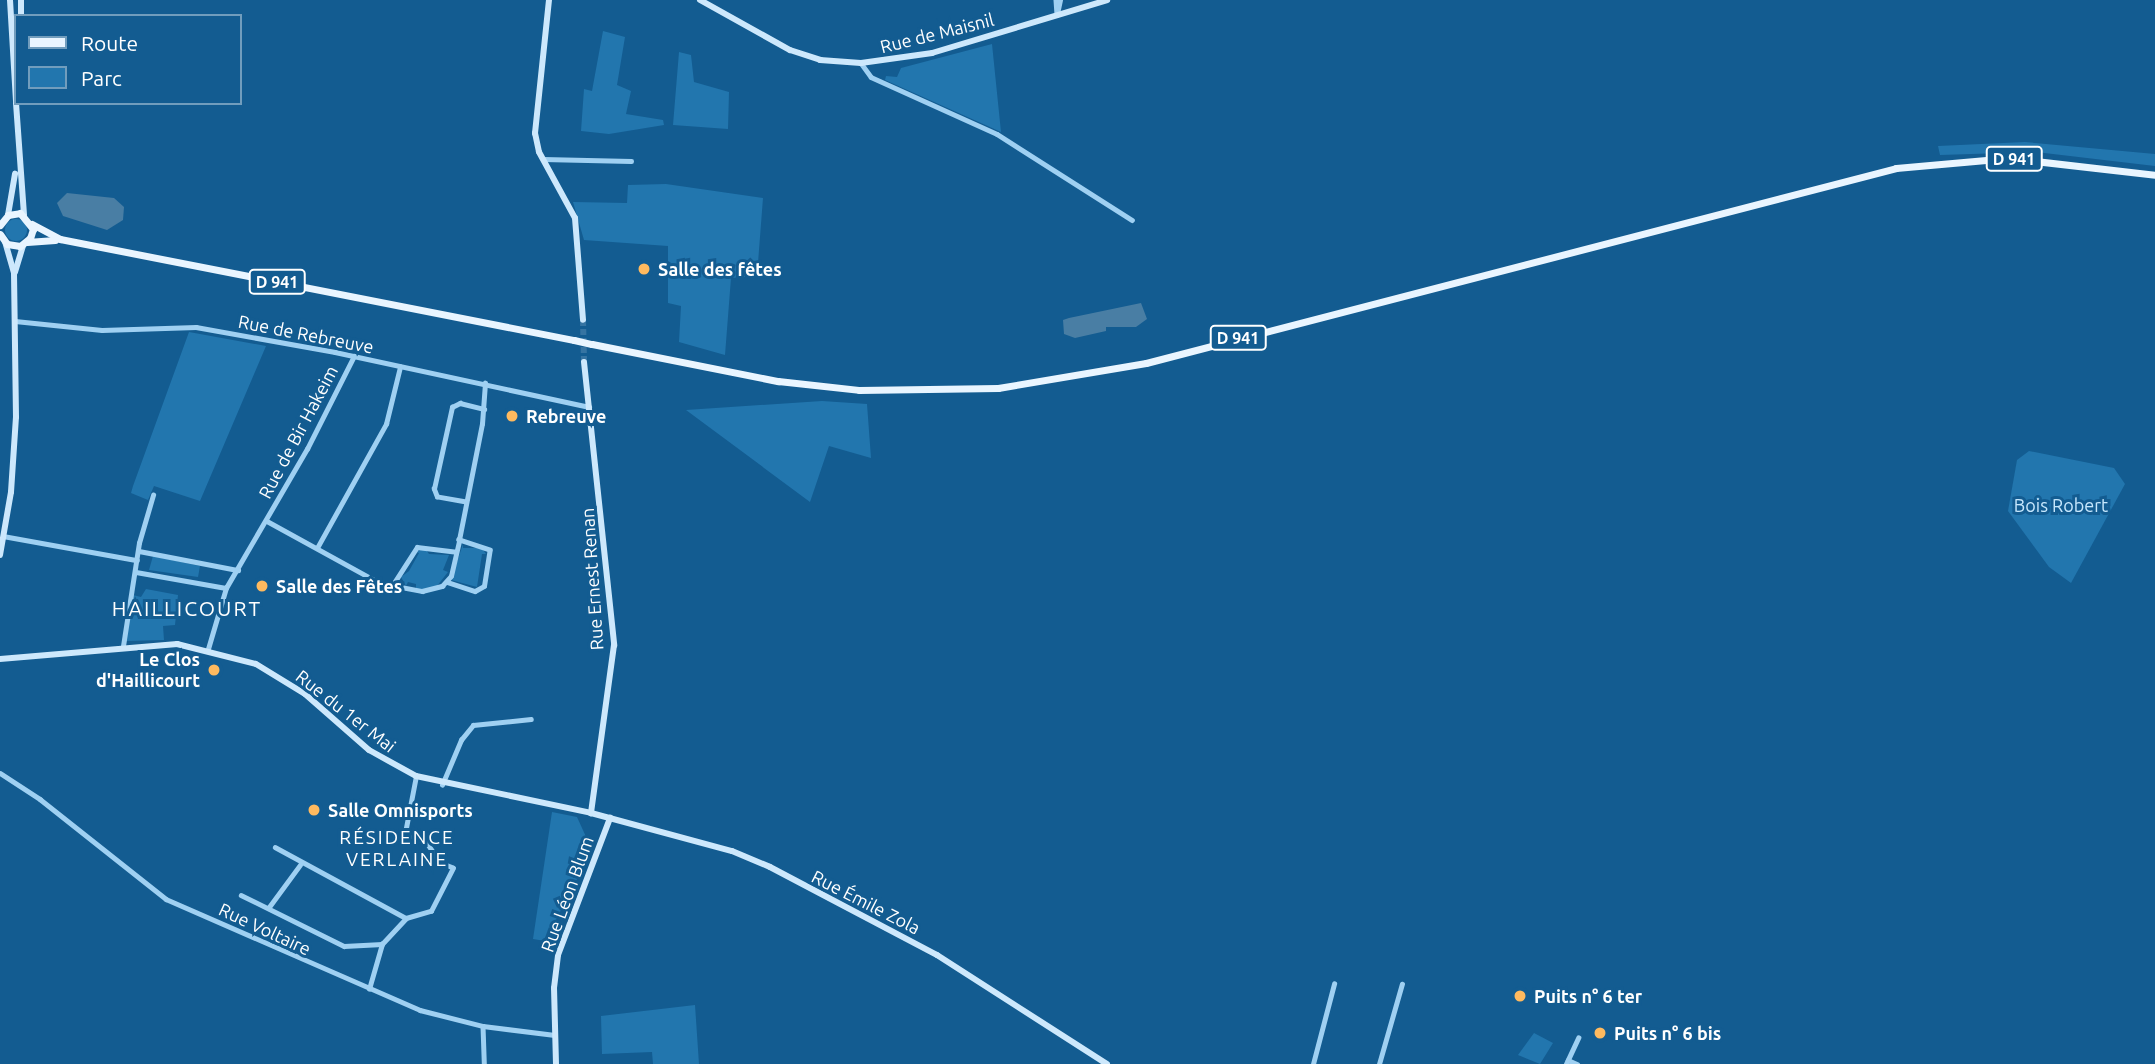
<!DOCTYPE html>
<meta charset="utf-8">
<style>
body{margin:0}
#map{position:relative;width:2155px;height:1064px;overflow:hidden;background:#135c91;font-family:Ubuntu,sans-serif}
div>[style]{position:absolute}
.green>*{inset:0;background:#2276ae}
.round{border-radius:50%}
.water>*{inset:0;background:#497ea4}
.secondary-tunnel>*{height:6px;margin-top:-3px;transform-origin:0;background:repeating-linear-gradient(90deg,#3674a2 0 6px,transparent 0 9px)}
.street>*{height:4.5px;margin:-2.25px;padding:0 2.25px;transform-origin:2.25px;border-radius:2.25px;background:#9fd0f2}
.secondary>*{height:6px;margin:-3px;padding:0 3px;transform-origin:3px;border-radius:3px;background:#cde8fc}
.primary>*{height:7px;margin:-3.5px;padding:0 3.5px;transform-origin:3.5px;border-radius:3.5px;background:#e9f5ff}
.primary-bridge>*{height:7px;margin:-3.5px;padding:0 3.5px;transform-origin:3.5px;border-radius:3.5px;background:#e9f5ff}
.dots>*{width:19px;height:19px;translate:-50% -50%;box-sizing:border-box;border:4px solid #135c91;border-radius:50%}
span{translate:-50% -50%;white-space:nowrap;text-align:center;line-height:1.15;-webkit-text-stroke:6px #135c91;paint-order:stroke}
.shield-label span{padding:2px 5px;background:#135c91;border:2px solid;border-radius:5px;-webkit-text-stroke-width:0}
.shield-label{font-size:16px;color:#fff;font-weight:700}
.street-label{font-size:18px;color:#fff}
.poi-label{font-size:18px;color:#fff;font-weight:700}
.left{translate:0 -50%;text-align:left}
.right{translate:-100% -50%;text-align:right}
.park-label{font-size:18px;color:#c6e7fd}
.neighbourhood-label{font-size:19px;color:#fff;letter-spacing:2px}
.quarter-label{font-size:21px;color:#fff;letter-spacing:2px}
.legend{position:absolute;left:14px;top:14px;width:228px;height:91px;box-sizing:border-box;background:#135c91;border:2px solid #719dbd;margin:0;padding:9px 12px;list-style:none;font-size:21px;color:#fff}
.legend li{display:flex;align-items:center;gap:14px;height:35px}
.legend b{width:35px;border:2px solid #719dbd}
</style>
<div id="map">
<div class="green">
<i style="clip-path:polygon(603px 31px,625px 37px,617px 85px,631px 91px,626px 114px,663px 120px,664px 125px,609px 134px,581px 131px,584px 89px,592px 91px)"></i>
<i style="clip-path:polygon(992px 44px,1001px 132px,885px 80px,886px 76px,897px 77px,901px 68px)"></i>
<i style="clip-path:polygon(679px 52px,691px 55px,694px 82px,729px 92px,728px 129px,673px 125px)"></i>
<i style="clip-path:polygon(2025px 142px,2155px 154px,2155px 166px,2036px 152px,1940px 155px,1938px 146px)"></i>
<i style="clip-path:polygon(666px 184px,763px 198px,757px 276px,731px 278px,725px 355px,679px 342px,681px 306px,668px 303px,668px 246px,584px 240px,573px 202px,627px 203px,628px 185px)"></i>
<i class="round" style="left:5px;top:219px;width:22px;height:22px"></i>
<i style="clip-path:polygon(189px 332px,266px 346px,200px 501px,154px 486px,148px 500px,131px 493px,133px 486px)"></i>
<i style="clip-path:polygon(822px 401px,867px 404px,871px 458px,829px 446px,810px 502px,686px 410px)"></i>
<i style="clip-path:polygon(2029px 451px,2114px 468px,2125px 484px,2071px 583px,2049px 567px,2008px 511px,2017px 460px)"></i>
<i style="clip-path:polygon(463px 544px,463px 548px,482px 548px,486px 554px,482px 554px,477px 587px,451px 580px)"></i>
<i style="clip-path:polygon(425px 548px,429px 554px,449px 555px,443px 570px,448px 572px,437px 586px,423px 590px,416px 589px,416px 584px,408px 582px,406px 586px,401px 577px,409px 571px,419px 553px,416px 552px)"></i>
<i style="clip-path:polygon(153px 556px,200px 566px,198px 577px,149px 570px)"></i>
<i style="clip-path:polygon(146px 589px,178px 595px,175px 625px,163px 626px,164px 640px,125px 641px,133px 595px,141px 597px)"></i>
<i style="clip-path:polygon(552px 812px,577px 817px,592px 850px,545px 941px,533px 939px)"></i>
<i style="clip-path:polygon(695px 1005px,699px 1064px,653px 1064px,652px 1052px,602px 1054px,601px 1016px)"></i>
<i style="clip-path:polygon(1534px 1033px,1553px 1043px,1540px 1064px,1518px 1055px)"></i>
</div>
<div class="water">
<i style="clip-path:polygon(67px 193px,114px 198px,124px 207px,123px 220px,107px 230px,63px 216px,57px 203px)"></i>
<i style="clip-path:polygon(1141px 303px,1147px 319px,1136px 327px,1106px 327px,1106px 331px,1075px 338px,1064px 334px,1063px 320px,1069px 318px)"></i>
</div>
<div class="secondary-tunnel">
<i style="left:583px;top:320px;width:42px;rotate:88.6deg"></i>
</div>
<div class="street">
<i style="left:1056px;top:0;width:15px;rotate:86deg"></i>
<i style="left:1057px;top:14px;width:14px;rotate:-78deg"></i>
<i style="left:861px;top:63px;width:17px;rotate:54deg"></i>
<i style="left:871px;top:77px;width:138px;rotate:24.3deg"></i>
<i style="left:997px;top:134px;width:160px;rotate:32.5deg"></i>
<i style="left:543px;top:159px;width:88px;rotate:1.3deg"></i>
<i style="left:15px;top:321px;width:87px;rotate:5.9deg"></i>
<i style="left:102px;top:330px;width:94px;rotate:-1.8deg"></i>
<i style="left:196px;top:327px;width:141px;rotate:10.2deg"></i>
<i style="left:335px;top:352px;width:260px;rotate:12.2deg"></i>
<i style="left:466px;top:502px;width:29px;rotate:-170deg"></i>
<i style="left:437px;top:497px;width:9px;rotate:-111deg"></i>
<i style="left:434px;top:489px;width:84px;rotate:-77.6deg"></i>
<i style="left:452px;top:407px;width:9px;rotate:-27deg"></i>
<i style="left:460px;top:403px;width:25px;rotate:14deg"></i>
<i style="left:267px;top:521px;width:129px;rotate:28.8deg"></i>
<i style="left:380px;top:583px;width:43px;rotate:10.8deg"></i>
<i style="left:422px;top:591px;width:21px;rotate:-14deg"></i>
<i style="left:442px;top:586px;width:13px;rotate:-48deg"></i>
<i style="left:451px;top:576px;width:37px;rotate:-77deg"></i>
<i style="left:459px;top:540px;width:118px;rotate:-78.8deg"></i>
<i style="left:482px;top:424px;width:41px;rotate:-85.8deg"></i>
<i style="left:3px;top:536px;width:136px;rotate:10.2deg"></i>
<i style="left:317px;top:548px;width:142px;rotate:-60.9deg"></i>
<i style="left:386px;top:424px;width:59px;rotate:-76.2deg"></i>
<i style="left:139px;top:551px;width:101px;rotate:10.9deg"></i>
<i style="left:136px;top:572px;width:91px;rotate:10.1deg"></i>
<i style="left:447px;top:582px;width:29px;rotate:18deg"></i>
<i style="left:475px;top:591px;width:10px;rotate:-29deg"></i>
<i style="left:484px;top:586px;width:36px;rotate:-81deg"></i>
<i style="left:490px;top:550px;width:33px;rotate:-162deg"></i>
<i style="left:392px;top:586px;width:46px;rotate:-57.3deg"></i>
<i style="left:417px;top:547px;width:39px;rotate:7deg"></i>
<i style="left:123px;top:646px;width:104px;rotate:-81.2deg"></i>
<i style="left:139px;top:543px;width:50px;rotate:-73.7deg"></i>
<i style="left:208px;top:649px;width:64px;rotate:-73.6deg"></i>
<i style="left:226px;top:588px;width:161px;rotate:-59.8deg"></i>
<i style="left:307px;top:449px;width:104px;rotate:-63.2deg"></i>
<i style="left:0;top:773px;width:48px;rotate:33deg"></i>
<i style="left:40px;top:799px;width:161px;rotate:38.4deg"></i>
<i style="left:166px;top:899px;width:277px;rotate:23.6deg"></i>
<i style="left:420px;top:1010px;width:65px;rotate:14.3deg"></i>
<i style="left:483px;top:1026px;width:72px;rotate:7.2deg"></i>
<i style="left:442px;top:785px;width:49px;rotate:-67.1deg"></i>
<i style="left:461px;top:740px;width:19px;rotate:-51deg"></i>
<i style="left:473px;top:725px;width:58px;rotate:-5.9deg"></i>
<i style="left:275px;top:847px;width:149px;rotate:28.5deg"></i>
<i style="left:241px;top:895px;width:115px;rotate:26.3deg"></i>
<i style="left:344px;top:946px;width:38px;rotate:-3deg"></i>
<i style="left:269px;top:907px;width:52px;rotate:-53.6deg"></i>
<i style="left:369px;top:989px;width:47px;rotate:-73.9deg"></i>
<i style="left:382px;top:944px;width:35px;rotate:-47deg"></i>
<i style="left:406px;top:918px;width:26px;rotate:-16deg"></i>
<i style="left:431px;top:911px;width:48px;rotate:-62.9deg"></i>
<i style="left:453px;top:868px;width:14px;rotate:-159deg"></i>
<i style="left:440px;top:863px;width:23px;rotate:-124deg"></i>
<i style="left:427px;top:844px;width:25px;rotate:-153deg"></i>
<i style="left:405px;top:833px;width:58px;rotate:-79.1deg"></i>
<i style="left:483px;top:1026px;width:38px;rotate:88deg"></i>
<i style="left:1568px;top:1060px;width:10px;rotate:24deg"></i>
<i style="left:1313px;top:1064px;width:83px;rotate:-75.3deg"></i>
<i style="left:1379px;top:1064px;width:83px;rotate:-74deg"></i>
<i style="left:1566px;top:1064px;width:29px;rotate:-65deg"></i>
</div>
<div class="secondary">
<i style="left:10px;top:0;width:101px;rotate:86.6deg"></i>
<i style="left:549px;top:0;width:134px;rotate:96deg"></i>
<i style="left:535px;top:133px;width:19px;rotate:78deg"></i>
<i style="left:539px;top:152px;width:75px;rotate:61.4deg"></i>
<i style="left:575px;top:218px;width:102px;rotate:85.5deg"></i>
<i style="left:700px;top:0;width:103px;rotate:29.1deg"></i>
<i style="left:790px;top:50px;width:32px;rotate:18deg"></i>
<i style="left:820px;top:60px;width:41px;rotate:4.2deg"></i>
<i style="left:861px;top:63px;width:72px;rotate:-8deg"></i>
<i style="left:932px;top:53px;width:183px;rotate:-16.8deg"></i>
<i style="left:21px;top:16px;width:16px;rotate:-90deg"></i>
<i style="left:16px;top:103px;width:112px;rotate:85.9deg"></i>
<i style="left:8px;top:215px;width:42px;rotate:-80.3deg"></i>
<i style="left:15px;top:272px;width:28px;rotate:-73deg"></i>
<i style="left:584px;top:362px;width:285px;rotate:83.9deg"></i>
<i style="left:614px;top:645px;width:170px;rotate:97.8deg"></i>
<i style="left:0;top:555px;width:64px;rotate:-80.1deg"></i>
<i style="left:11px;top:492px;width:75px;rotate:-86.2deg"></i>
<i style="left:16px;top:417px;width:144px;rotate:-90.8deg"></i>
<i style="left:14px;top:273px;width:32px;rotate:-106deg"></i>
<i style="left:0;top:659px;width:178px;rotate:-4.8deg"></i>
<i style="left:177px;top:644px;width:81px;rotate:14.2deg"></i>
<i style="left:256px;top:664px;width:57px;rotate:31.5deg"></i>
<i style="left:305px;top:694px;width:85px;rotate:41.2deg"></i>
<i style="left:369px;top:750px;width:54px;rotate:29deg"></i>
<i style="left:416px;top:776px;width:179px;rotate:11.9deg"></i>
<i style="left:591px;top:813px;width:146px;rotate:15.1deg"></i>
<i style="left:732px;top:851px;width:41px;rotate:22.8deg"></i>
<i style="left:770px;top:867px;width:189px;rotate:27.8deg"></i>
<i style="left:937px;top:955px;width:202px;rotate:32.7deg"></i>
<i style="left:556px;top:1064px;width:76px;rotate:-91.5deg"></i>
<i style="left:554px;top:988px;width:33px;rotate:-83deg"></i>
<i style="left:558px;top:955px;width:147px;rotate:-69.2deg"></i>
</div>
<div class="primary">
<i style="left:32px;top:224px;width:32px;rotate:28deg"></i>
<i style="left:60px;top:239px;width:524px;rotate:11.12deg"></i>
<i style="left:0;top:225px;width:13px;rotate:-51deg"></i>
<i style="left:8px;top:215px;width:12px;rotate:-9deg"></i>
<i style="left:20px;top:213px;width:21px;rotate:51deg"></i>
<i style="left:33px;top:229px;width:9px;rotate:108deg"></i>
<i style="left:30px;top:238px;width:13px;rotate:141deg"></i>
<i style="left:20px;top:246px;width:13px;rotate:-171deg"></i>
<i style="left:7px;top:244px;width:12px;rotate:-125deg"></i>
<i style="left:27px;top:242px;width:28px;rotate:-4deg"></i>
<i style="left:592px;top:344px;width:190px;rotate:11.3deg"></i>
<i style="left:778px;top:381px;width:81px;rotate:6.3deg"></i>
<i style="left:859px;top:390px;width:139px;rotate:-0.8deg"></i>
<i style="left:998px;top:388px;width:150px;rotate:-9.6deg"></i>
<i style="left:1146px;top:363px;width:775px;rotate:-14.57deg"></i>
<i style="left:1896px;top:168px;width:113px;rotate:-5.1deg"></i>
<i style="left:2009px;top:158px;width:147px;rotate:6.6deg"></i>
</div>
<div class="primary-bridge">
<i style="left:574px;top:340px;width:18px;rotate:13deg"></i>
</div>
<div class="dots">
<i style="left:644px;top:269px;background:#ffba5f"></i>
<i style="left:512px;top:416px;background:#ffba5f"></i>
<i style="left:262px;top:586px;background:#ffba5f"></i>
<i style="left:214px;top:670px;background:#ffba5f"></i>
<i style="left:314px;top:810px;background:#ffba5f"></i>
<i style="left:1520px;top:996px;background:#ffba5f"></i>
<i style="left:1600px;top:1033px;background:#ffba5f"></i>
</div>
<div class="shield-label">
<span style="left:2014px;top:159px">D 941</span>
<span style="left:277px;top:282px">D 941</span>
<span style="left:1238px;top:338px">D 941</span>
</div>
<div class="street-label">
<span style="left:937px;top:33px;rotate:-14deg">Rue de Maisnil</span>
<span style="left:306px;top:334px;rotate:11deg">Rue de Rebreuve</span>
<span style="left:298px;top:432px;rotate:-62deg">Rue de Bir Hakeim</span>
<span style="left:592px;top:579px;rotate:-94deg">Rue Ernest Renan</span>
<span style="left:346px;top:711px;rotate:38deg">Rue du 1er Mai</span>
<span style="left:567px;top:894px;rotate:-70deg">Rue Léon Blum</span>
<span style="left:866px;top:902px;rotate:27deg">Rue Émile Zola</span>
<span style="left:265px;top:929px;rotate:25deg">Rue Voltaire</span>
</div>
<div class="poi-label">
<span class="left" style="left:658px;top:269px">Salle des fêtes</span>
<span class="left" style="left:526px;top:416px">Rebreuve</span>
<span class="left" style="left:276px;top:586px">Salle des Fêtes</span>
<span class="right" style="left:200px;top:670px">Le Clos<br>d'Haillicourt</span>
<span class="left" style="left:328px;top:810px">Salle Omnisports</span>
<span class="left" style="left:1534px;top:996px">Puits n° 6 ter</span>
<span class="left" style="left:1614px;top:1033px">Puits n° 6 bis</span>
</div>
<div class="park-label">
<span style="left:2061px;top:505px">Bois Robert</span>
</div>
<div class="neighbourhood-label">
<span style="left:397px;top:849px">RÉSIDENCE<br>VERLAINE</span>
</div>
<div class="quarter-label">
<span style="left:187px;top:608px">HAILLICOURT</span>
</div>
<ul class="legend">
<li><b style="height:9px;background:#e9f5ff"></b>Route</li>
<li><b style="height:19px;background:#2276ae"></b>Parc</li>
</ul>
</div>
